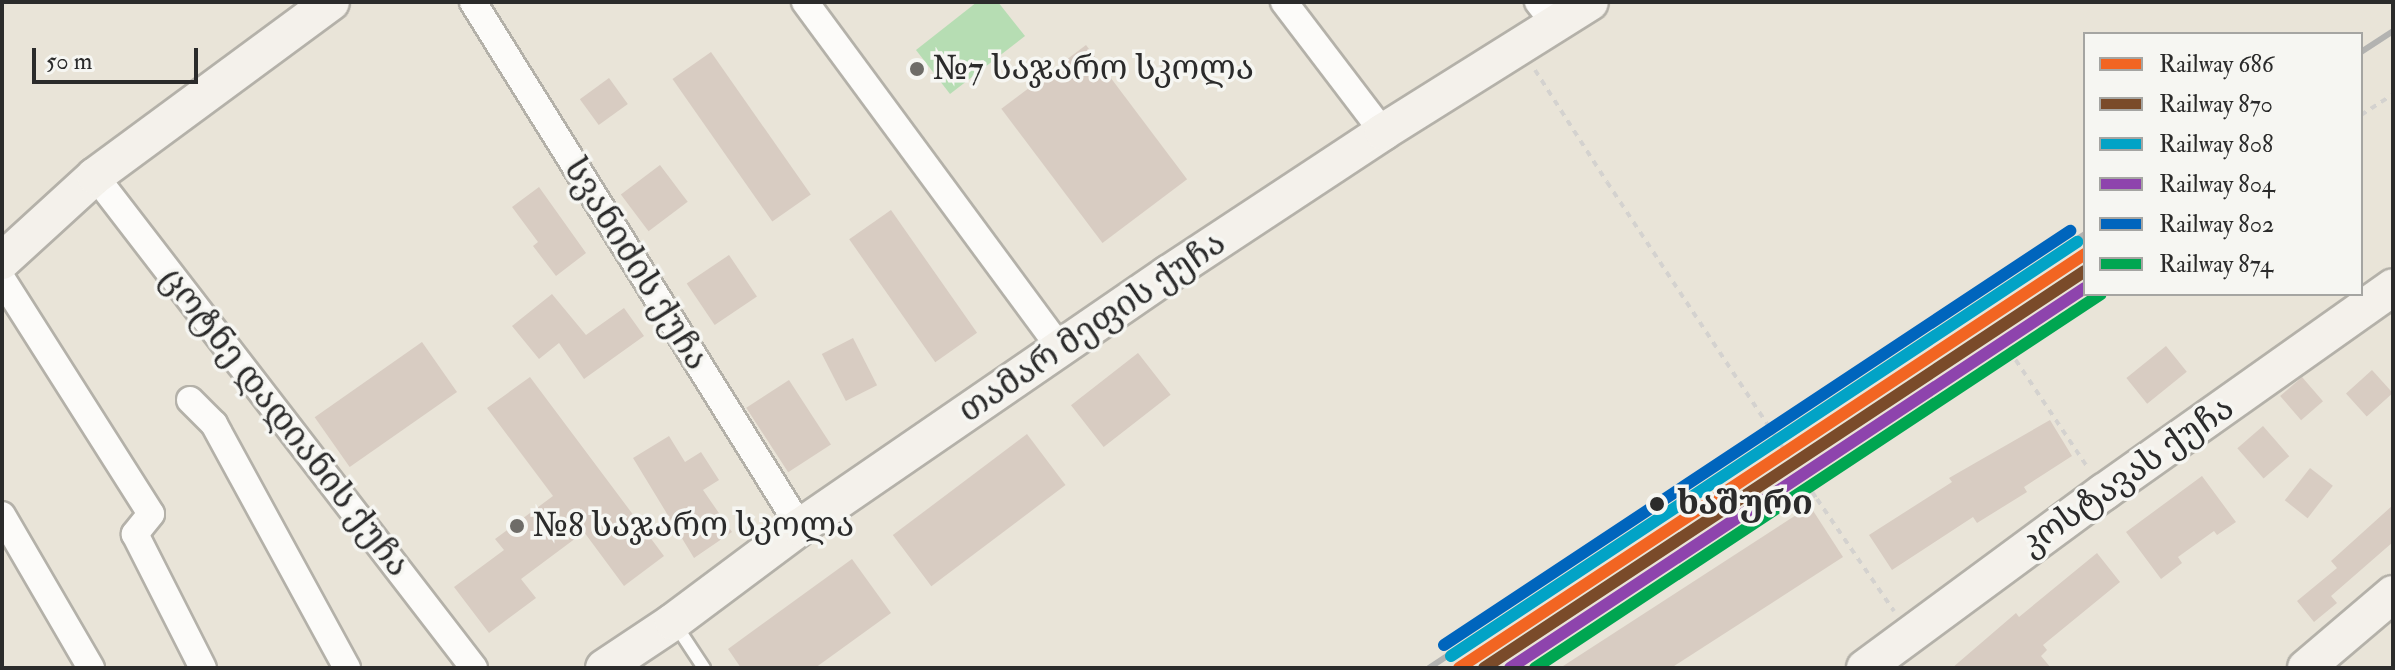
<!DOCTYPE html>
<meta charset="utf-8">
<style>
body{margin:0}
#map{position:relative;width:2395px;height:670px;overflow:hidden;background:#e9e4d8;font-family:"IM FELL Double Pica","Noto Serif Georgian",serif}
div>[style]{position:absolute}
.green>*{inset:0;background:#b6ddb3}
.building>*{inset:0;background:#d8ccc2;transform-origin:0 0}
.path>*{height:4px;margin-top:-2px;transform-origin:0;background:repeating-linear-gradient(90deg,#d4d2cf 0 6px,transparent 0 12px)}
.roads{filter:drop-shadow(2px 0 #b4b1a9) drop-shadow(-2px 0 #b4b1a9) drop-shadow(0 2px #b4b1a9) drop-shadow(0 -2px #b4b1a9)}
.lane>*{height:12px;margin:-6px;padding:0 6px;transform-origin:6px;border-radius:6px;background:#fcfbf9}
.street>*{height:26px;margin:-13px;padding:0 13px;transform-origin:13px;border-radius:13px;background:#fcfbf9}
.secondary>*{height:36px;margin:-18px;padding:0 18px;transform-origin:18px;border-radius:18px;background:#f4f1eb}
.rail>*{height:6px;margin:-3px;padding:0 3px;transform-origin:3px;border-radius:3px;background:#b3b3b1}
.path-bridge>*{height:4px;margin-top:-2px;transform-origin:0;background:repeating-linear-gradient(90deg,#d4d2cf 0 6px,transparent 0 12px)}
.rail-1>*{height:12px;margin:-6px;padding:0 6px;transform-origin:6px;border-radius:6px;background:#f26522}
.rail-2>*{height:12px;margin:-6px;padding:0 6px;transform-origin:6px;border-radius:6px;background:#7a4b2a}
.rail-3>*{height:12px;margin:-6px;padding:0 6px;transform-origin:6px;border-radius:6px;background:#02a3c6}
.rail-4>*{height:12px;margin:-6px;padding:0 6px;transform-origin:6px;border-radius:6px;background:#8e44ad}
.rail-5>*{height:12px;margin:-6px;padding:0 6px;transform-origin:6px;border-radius:6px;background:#0065bd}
.rail-6>*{height:12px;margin:-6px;padding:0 6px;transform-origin:6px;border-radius:6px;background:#00a651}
.dots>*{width:22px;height:22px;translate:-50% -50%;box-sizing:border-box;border:4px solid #f6f6f2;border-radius:50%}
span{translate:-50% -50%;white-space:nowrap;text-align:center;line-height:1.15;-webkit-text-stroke:7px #f6f6f2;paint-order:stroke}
.poi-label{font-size:34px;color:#2b2b2b}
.left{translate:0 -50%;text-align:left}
.street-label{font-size:34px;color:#2b2b2b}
.stop-label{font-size:34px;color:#2b2b2b;font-weight:700}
.frame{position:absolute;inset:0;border:4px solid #2b2b2b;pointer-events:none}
.legend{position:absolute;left:2083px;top:32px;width:280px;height:264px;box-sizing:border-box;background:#f6f6f2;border:2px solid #a5a5a2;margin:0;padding:10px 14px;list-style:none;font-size:24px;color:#2b2b2b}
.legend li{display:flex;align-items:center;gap:16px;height:40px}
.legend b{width:40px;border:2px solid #a5a5a2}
.scale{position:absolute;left:32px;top:48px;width:166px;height:36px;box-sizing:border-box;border:4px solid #2b2b2b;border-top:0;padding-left:10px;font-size:24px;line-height:28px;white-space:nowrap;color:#2b2b2b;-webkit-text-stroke:6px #f6f6f2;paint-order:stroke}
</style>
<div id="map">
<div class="green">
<i style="clip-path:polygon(977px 2px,998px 2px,1025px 36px,950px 94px,916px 50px)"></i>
</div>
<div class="building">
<i style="left:1086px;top:45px;width:168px;height:106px;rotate:53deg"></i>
<i style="left:711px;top:52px;width:174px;height:47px;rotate:55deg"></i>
<i style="left:609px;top:78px;width:32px;height:36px;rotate:54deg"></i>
<i style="left:660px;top:165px;width:46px;height:49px;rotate:53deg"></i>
<i style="clip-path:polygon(539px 187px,586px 253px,556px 276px,533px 246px,538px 242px,512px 207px)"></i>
<i style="left:891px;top:210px;width:150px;height:51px;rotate:55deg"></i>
<i style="left:729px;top:255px;width:50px;height:51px;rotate:56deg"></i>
<i style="clip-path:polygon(552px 294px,586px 335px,624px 308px,644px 336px,584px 379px,559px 343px,539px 359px,512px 326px)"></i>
<i style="left:853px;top:338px;width:53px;height:35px;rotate:63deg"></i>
<i style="left:422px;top:342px;width:61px;height:131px;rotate:55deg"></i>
<i style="left:2166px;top:346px;width:33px;height:51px;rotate:51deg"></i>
<i style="left:1138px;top:353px;width:53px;height:85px;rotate:52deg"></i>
<i style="left:2372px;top:370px;width:31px;height:35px;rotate:48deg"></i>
<i style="clip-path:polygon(530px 377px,664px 556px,624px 586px,584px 532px,521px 579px,536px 598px,489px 633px,454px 587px,504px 550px,495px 539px,553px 496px,487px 408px)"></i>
<i style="left:2302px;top:377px;width:32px;height:29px;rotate:49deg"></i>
<i style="left:789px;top:380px;width:77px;height:51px;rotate:57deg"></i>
<i style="clip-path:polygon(2050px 420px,2072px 456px,2024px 487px,2027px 492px,1977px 523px,1973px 517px,1892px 570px,1869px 535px,1952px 482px,1949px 478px)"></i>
<i style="left:2263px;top:426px;width:40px;height:34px;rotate:49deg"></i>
<i style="left:1027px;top:434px;width:64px;height:168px;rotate:53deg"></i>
<i style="clip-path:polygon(669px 436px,685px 462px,701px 452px,719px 480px,703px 490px,732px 532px,694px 558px,633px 458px)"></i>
<i style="left:2310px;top:468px;width:29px;height:41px;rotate:38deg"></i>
<i style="clip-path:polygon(2202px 476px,2236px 522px,2217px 535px,2214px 531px,2178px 557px,2182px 563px,2161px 579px,2126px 532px)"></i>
<i style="clip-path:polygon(2393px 505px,2393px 542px,2331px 596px,2337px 603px,2314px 622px,2297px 601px,2337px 568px,2331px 561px)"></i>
<i style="clip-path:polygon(1810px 506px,1843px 557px,1671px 668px,1560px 668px)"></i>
<i style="clip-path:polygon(2097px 553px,2120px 582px,2043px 645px,2047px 650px,2041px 656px,2051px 668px,1952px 668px,2016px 613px,2019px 617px)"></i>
<i style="clip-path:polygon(852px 559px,891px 613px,815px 668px,741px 668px,728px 649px)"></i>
</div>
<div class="path">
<i style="left:1535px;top:70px;width:133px;rotate:57.3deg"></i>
<i style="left:2361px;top:115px;width:38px;rotate:-33deg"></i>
<i style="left:2009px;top:350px;width:142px;rotate:56.2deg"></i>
<i style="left:1817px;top:499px;width:136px;rotate:55.5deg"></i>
<i style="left:1529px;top:668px;width:677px;rotate:-33.55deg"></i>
</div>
<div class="roads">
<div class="lane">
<i style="left:675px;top:624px;width:53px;rotate:56.6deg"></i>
</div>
<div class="street">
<i style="left:473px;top:2px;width:619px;rotate:58.08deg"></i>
<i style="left:805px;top:2px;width:430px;rotate:53.6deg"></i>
<i style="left:1284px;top:2px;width:163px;rotate:52.7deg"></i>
<i style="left:1538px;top:2px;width:28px;rotate:52deg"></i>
<i style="left:95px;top:176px;width:621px;rotate:52.39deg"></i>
<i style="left:2px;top:279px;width:278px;rotate:57.6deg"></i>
<i style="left:151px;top:514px;width:26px;rotate:129deg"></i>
<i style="left:135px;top:534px;width:150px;rotate:63.1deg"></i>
<i style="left:190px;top:400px;width:34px;rotate:45deg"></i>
<i style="left:214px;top:424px;width:278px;rotate:61.4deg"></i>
<i style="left:2px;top:515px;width:177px;rotate:59.8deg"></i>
</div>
<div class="secondary">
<i style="left:2px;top:261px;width:126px;rotate:-42.4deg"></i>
<i style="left:95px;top:176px;width:293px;rotate:-36.4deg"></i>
<i style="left:604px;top:668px;width:83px;rotate:-33.7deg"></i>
<i style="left:673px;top:622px;width:159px;rotate:-36.8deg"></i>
<i style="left:800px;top:527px;width:447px;rotate:-34.5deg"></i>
<i style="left:1168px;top:274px;width:258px;rotate:-33.4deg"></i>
<i style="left:1383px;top:132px;width:244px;rotate:-32.1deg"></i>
<i style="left:1865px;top:668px;width:297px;rotate:-36.4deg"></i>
<i style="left:2104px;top:492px;width:354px;rotate:-35.3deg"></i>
<i style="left:2306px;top:668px;width:114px;rotate:-40.4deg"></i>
</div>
</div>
<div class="rail">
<i style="left:2361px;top:52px;width:38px;rotate:-33deg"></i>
<i style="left:1429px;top:668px;width:787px;rotate:-33.49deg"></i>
</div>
<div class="path-bridge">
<i style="left:1607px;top:182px;width:380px;rotate:56.5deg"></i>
</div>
<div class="rail-1">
<i style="left:1459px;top:668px;width:751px;rotate:-33.48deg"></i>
</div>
<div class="rail-2">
<i style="left:1484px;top:668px;width:720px;rotate:-33.45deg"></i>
</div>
<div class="rail-3">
<i style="left:1451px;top:656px;width:751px;rotate:-33.48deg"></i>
</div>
<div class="rail-4">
<i style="left:1510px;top:668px;width:689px;rotate:-33.46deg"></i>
</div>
<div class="rail-5">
<i style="left:1444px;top:645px;width:751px;rotate:-33.48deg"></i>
</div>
<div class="rail-6">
<i style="left:1535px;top:668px;width:678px;rotate:-33.46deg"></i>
</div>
<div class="dots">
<i style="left:917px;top:69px;background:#6e6c68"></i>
<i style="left:1657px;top:504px;background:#2b2b2b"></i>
<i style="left:517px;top:526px;background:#6e6c68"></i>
</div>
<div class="poi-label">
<span class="left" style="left:933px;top:69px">№7 საჯარო სკოლა</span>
<span class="left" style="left:533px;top:526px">№8 საჯარო სკოლა</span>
</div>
<div class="street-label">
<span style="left:636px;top:264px;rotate:58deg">სვანიძის ქუჩა</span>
<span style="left:1092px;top:327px;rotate:-34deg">თამარ მეფის ქუჩა</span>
<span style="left:285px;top:422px;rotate:52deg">ცოტნე დადიანის ქუჩა</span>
<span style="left:2127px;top:476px;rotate:-35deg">კოსტავას ქუჩა</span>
</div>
<div class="stop-label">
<span class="left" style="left:1677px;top:504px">ხაშური</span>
</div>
<div class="frame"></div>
<ul class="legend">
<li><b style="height:10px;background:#f26522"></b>Railway 686</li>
<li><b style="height:10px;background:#7a4b2a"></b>Railway 870</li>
<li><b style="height:10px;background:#02a3c6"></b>Railway 808</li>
<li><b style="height:10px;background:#8e44ad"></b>Railway 804</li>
<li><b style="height:10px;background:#0065bd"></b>Railway 802</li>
<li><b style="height:10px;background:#00a651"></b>Railway 874</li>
</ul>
<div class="scale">50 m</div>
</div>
